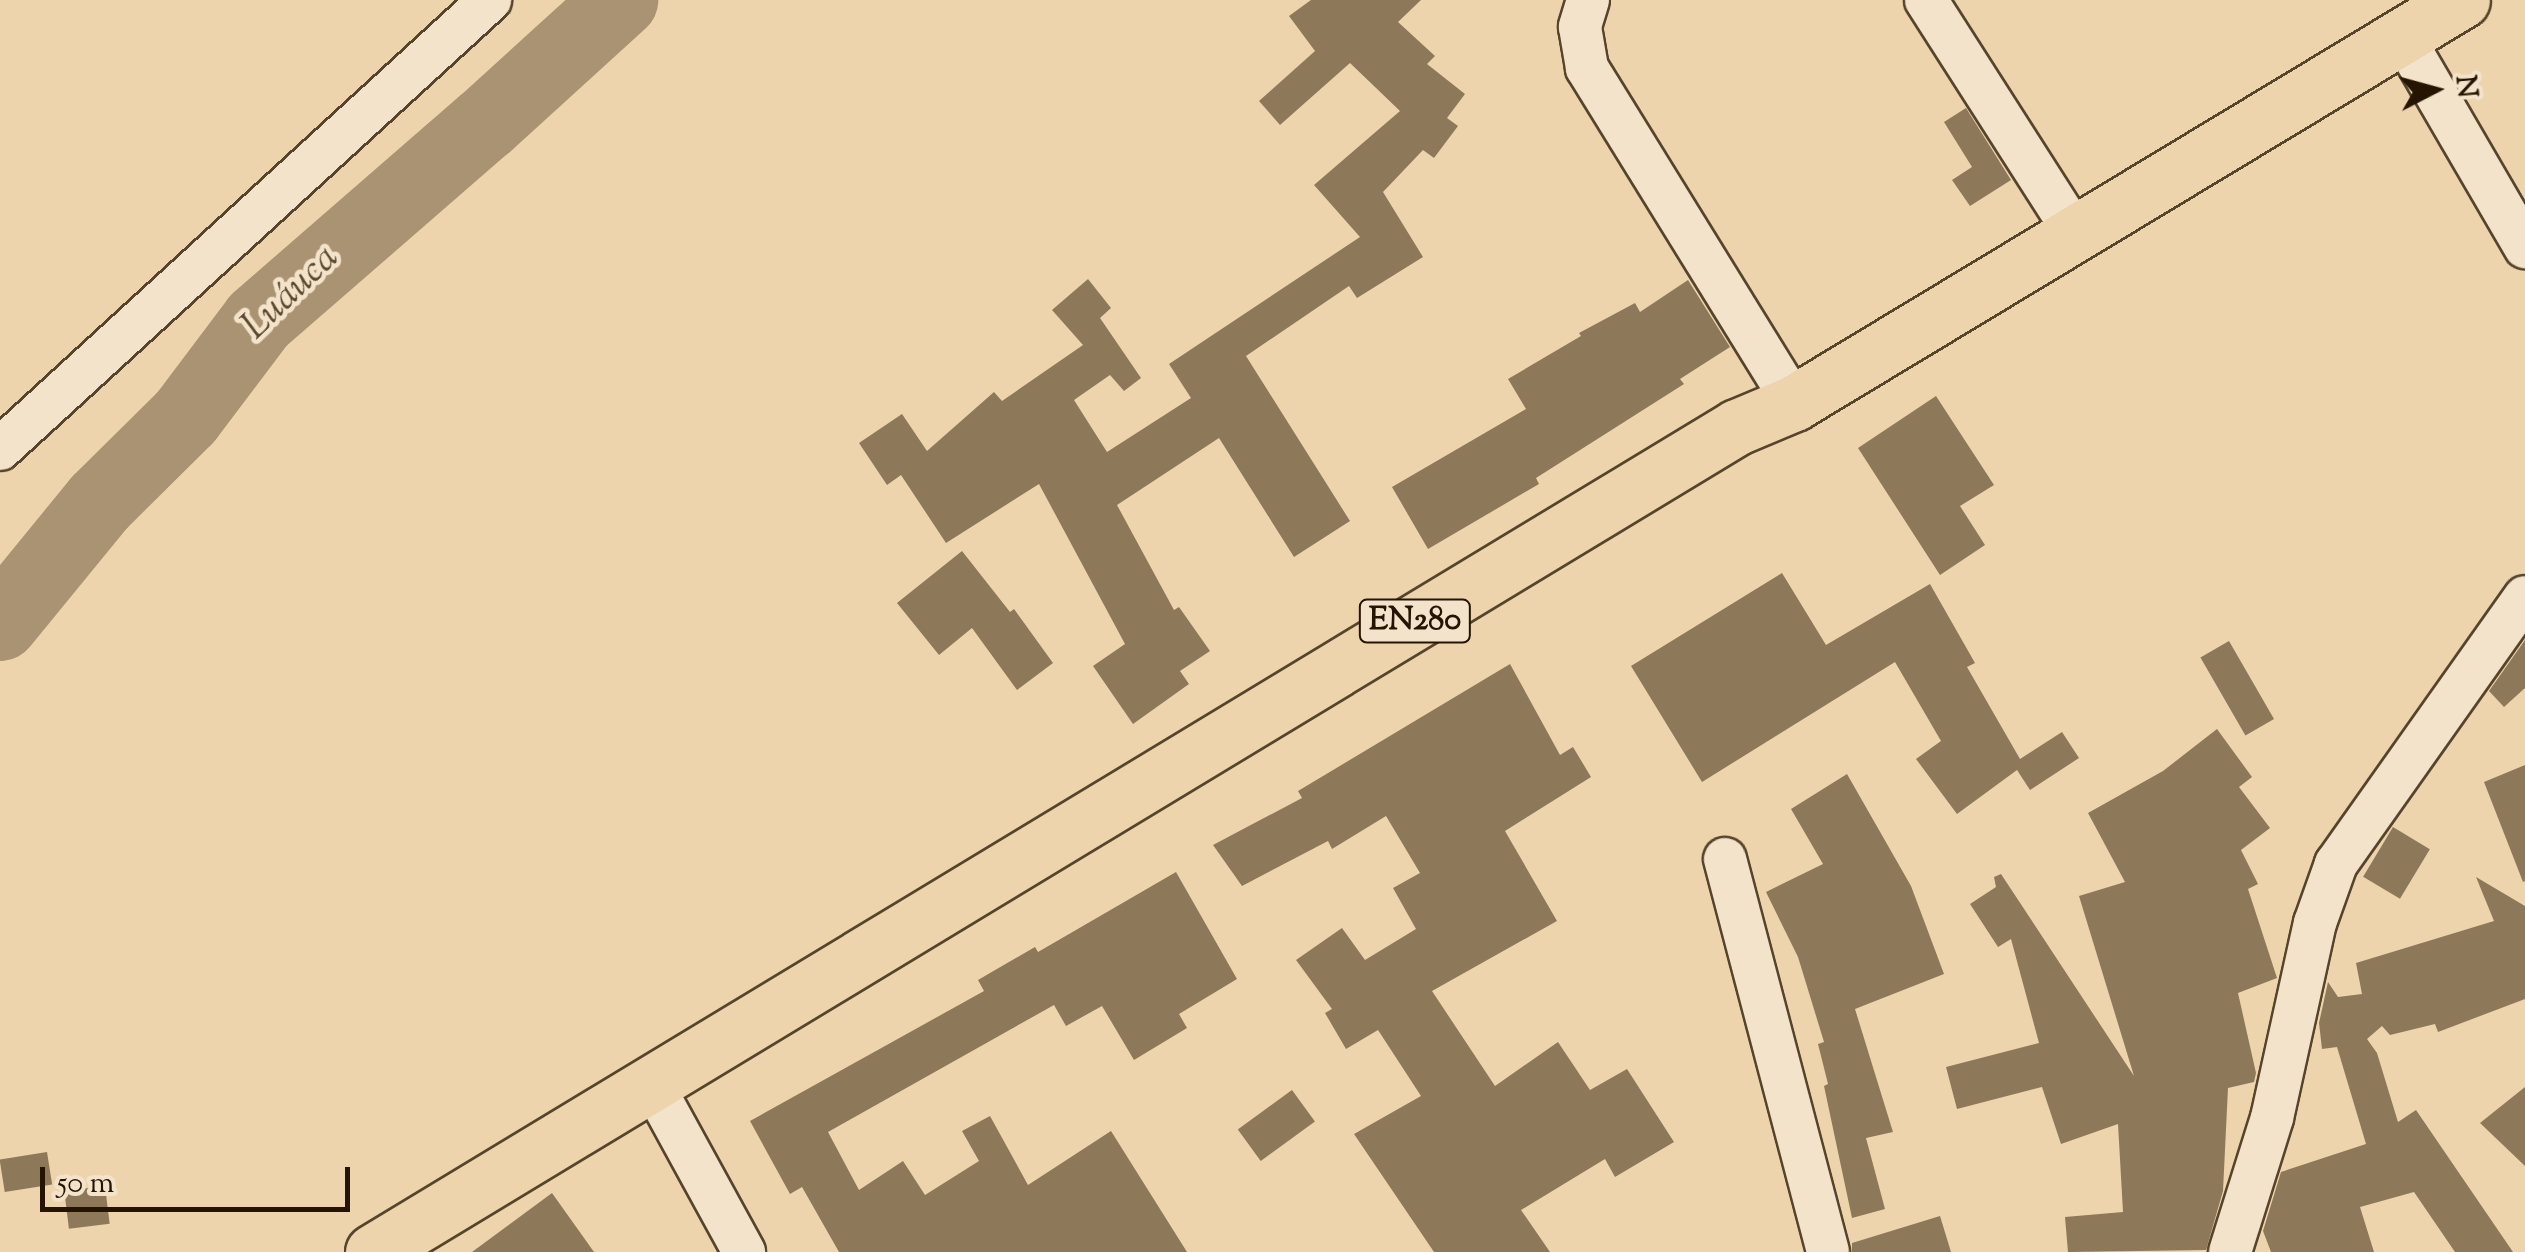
<!DOCTYPE html>
<meta charset="utf-8">
<style>
body{margin:0}
#map{position:relative;width:2525px;height:1252px;overflow:hidden;background:#edd4ad;font-family:"Sorts Mill Goudy",serif}
div>[style]{position:absolute}
.river>*{height:75px;margin:-37.5px;padding:0 37.5px;transform-origin:37.5px;border-radius:37.5px;background:#a99372}
.building>*{inset:0;background:#8d785a;transform-origin:0 0}
.roads{filter:drop-shadow(2px 0 #56442b) drop-shadow(-2px 0 #56442b) drop-shadow(0 2px #56442b) drop-shadow(0 -2px #56442b)}
.minor>*{height:42px;margin:-21px;padding:0 21px;transform-origin:21px;border-radius:21px;background:#f3e3ca}
.primary>*{height:55px;margin:-27.5px;padding:0 27.5px;transform-origin:27.5px;border-radius:27.5px;background:#edd4ad}
span{translate:-50% -50%;white-space:nowrap;text-align:center;line-height:1.15;-webkit-text-stroke:9px #f3e3ca;paint-order:stroke}
.shield-label span{padding:2px 8px;background:#f3e3ca;border:2px solid;border-radius:8px;-webkit-text-stroke-width:0}
.shield-label{font-size:32px;color:#241400;font-weight:700}
.water-label{font-size:38px;color:#59472e;font-style:italic}
.north{position:absolute;left:2385px;top:40px;width:100px;height:100px;-webkit-text-stroke:8px #f3e3ca;paint-order:stroke;rotate:84deg;font-size:28px;font-weight:700;line-height:40px;text-align:center;color:#241400}
.north::after{content:'';display:block;margin:auto;width:35px;height:45px;background:#241400;clip-path:polygon(50% 0,100% 100%,50% 72%,0 100%)}
.scale{position:absolute;left:40px;top:1167px;width:310px;height:45px;box-sizing:border-box;border:5px solid #241400;border-top:0;padding-left:12px;font-size:30px;line-height:35px;white-space:nowrap;color:#241400;-webkit-text-stroke:8px #f3e3ca;paint-order:stroke}
</style>
<div id="map">
<div class="river">
<i style="left:0;top:623px;width:156px;rotate:-50.7deg"></i>
<i style="left:99px;top:502px;width:121px;rotate:-44.7deg"></i>
<i style="left:185px;top:417px;width:121px;rotate:-53deg"></i>
<i style="left:258px;top:320px;width:301px;rotate:-41deg"></i>
<i style="left:485px;top:123px;width:183px;rotate:-42.3deg"></i>
</div>
<div class="building">
<i style="clip-path:polygon(1311px 0,1421px 0,1398px 22px,1435px 56px,1427px 64px,1465px 94px,1447px 118px,1458px 126px,1434px 158px,1423px 150px,1383px 192px,1423px 257px,1357px 298px,1349px 286px,1246px 356px,1350px 521px,1294px 557px,1219px 438px,1117px 505px,1174px 610px,1179px 607px,1210px 651px,1180px 671px,1189px 684px,1133px 724px,1093px 666px,1125px 644px,1039px 484px,946px 543px,901px 475px,887px 485px,859px 443px,902px 414px,927px 451px,994px 392px,1002px 401px,1083px 345px,1052px 310px,1088px 279px,1111px 308px,1100px 318px,1141px 378px,1124px 391px,1110px 375px,1074px 400px,1107px 452px,1191px 398px,1169px 364px,1360px 237px,1314px 185px,1400px 111px,1350px 63px,1280px 125px,1259px 101px,1315px 51px,1289px 16px)"></i>
<i style="clip-path:polygon(1966px 108px,2011px 180px,1970px 206px,1952px 180px,1972px 167px,1944px 122px)"></i>
<i style="clip-path:polygon(1688px 280px,1730px 347px,1680px 379px,1684px 384px,1536px 478px,1539px 484px,1428px 549px,1392px 487px,1526px 409px,1508px 379px,1581px 336px,1579px 333px,1635px 303px,1640px 312px)"></i>
<i style="clip-path:polygon(1936px 396px,1994px 485px,1960px 506px,1985px 545px,1940px 575px,1858px 448px)"></i>
<i style="clip-path:polygon(962px 551px,1010px 612px,1014px 609px,1053px 663px,1017px 690px,972px 628px,939px 655px,897px 603px)"></i>
<i style="clip-path:polygon(1782px 573px,1826px 645px,1930px 584px,1975px 663px,1967px 667px,2020px 759px,2062px 732px,2079px 758px,2030px 790px,2017px 770px,1957px 814px,1916px 759px,1941px 741px,1895px 662px,1702px 782px,1631px 666px)"></i>
<i style="clip-path:polygon(2525px 640px,2525px 688px,2504px 707px,2489px 691px)"></i>
<i style="left:2229px;top:641px;width:90px;height:33px;rotate:60deg"></i>
<i style="clip-path:polygon(1510px 664px,1560px 755px,1573px 747px,1591px 777px,1505px 831px,1557px 921px,1432px 991px,1495px 1086px,1558px 1042px,1590px 1090px,1627px 1069px,1674px 1142px,1615px 1177px,1605px 1159px,1521px 1210px,1550px 1252px,1434px 1252px,1354px 1134px,1421px 1096px,1378px 1030px,1346px 1049px,1325px 1013px,1332px 1009px,1296px 960px,1342px 928px,1365px 960px,1416px 929px,1393px 888px,1420px 873px,1386px 816px,1332px 849px,1328px 841px,1242px 886px,1213px 845px,1302px 798px,1298px 791px)"></i>
<i style="clip-path:polygon(2217px 729px,2252px 777px,2239px 787px,2270px 828px,2241px 850px,2258px 884px,2248px 889px,2277px 978px,2238px 993px,2256px 1073px,2254px 1082px,2228px 1088px,2223px 1191px,2206px 1250px,2068px 1252px,2065px 1217px,2123px 1212px,2118px 1124px,2061px 1144px,2042px 1087px,1957px 1109px,1946px 1067px,2039px 1043px,2011px 939px,1998px 947px,1970px 904px,1996px 887px,1994px 877px,2001px 874px,2134px 1076px,2079px 896px,2125px 882px,2088px 813px,2163px 771px)"></i>
<i style="clip-path:polygon(2525px 765px,2525px 881px,2523px 882px,2484px 782px)"></i>
<i style="clip-path:polygon(1847px 774px,1911px 886px,1944px 974px,1855px 1009px,1893px 1132px,1866px 1138px,1885px 1209px,1852px 1218px,1824px 1086px,1828px 1084px,1818px 1044px,1824px 1042px,1798px 957px,1766px 892px,1823px 864px,1791px 809px)"></i>
<i style="left:2393px;top:827px;width:43px;height:58px;rotate:31deg"></i>
<i style="clip-path:polygon(1176px 872px,1237px 979px,1179px 1014px,1187px 1028px,1134px 1060px,1102px 1006px,1066px 1026px,1054px 1005px,828px 1132px,859px 1190px,903px 1161px,925px 1195px,979px 1161px,962px 1131px,990px 1116px,1028px 1185px,1111px 1131px,1187px 1252px,839px 1252px,802px 1187px,790px 1194px,750px 1121px,984px 991px,978px 980px,1035px 947px,1038px 952px)"></i>
<i style="clip-path:polygon(2476px 877px,2525px 906px,2525px 999px,2438px 1032px,2435px 1024px,2390px 1035px,2382px 1026px,2367px 1039px,2377px 1053px,2398px 1122px,2416px 1110px,2513px 1252px,2455px 1252px,2414px 1192px,2360px 1207px,2374px 1252px,2271px 1252px,2263px 1231px,2281px 1172px,2366px 1144px,2337px 1047px,2322px 1049px,2319px 1023px,2328px 982px,2338px 997px,2362px 994px,2356px 963px,2494px 921px)"></i>
<i style="clip-path:polygon(2525px 1087px,2525px 1166px,2480px 1123px)"></i>
<i style="left:1292px;top:1090px;width:39px;height:67px;rotate:54deg"></i>
<i style="left:47px;top:1152px;width:33px;height:48px;rotate:81deg"></i>
<i style="left:105px;top:1186px;width:38px;height:41px;rotate:83deg"></i>
<i style="clip-path:polygon(552px 1193px,594px 1252px,472px 1252px)"></i>
<i style="clip-path:polygon(1940px 1216px,1951px 1252px,1852px 1252px,1852px 1243px)"></i>
</div>
<div class="roads">
<div class="minor">
<i style="left:1588px;top:0;width:28px;rotate:107deg"></i>
<i style="left:1580px;top:27px;width:42px;rotate:80.3deg"></i>
<i style="left:1587px;top:68px;width:394px;rotate:58.3deg"></i>
<i style="left:1926px;top:0;width:279px;rotate:57.4deg"></i>
<i style="left:2404px;top:39px;width:241px;rotate:59.8deg"></i>
<i style="left:0;top:449px;width:665px;rotate:-42.5deg"></i>
<i style="left:1725px;top:859px;width:406px;rotate:75.3deg"></i>
<i style="left:651px;top:1082px;width:194px;rotate:61.3deg"></i>
<i style="left:2230px;top:1252px;width:140px;rotate:-72.6deg"></i>
<i style="left:2272px;top:1118px;width:200px;rotate:-77.6deg"></i>
<i style="left:2315px;top:923px;width:63px;rotate:-70.4deg"></i>
<i style="left:2336px;top:864px;width:327px;rotate:-54.7deg"></i>
</div>
<div class="primary">
<i style="left:373px;top:1252px;width:1594px;rotate:-31.17deg"></i>
<i style="left:1737px;top:427px;width:62px;rotate:-22.8deg"></i>
<i style="left:1794px;top:403px;width:780px;rotate:-31.1deg"></i>
</div>
</div>
<div class="shield-label">
<span style="left:1415px;top:621px">EN280</span>
</div>
<div class="water-label">
<span style="left:292px;top:294px;rotate:-44deg">Luáuca</span>
</div>
<div class="north">N</div>
<div class="scale">50 m</div>
</div>
